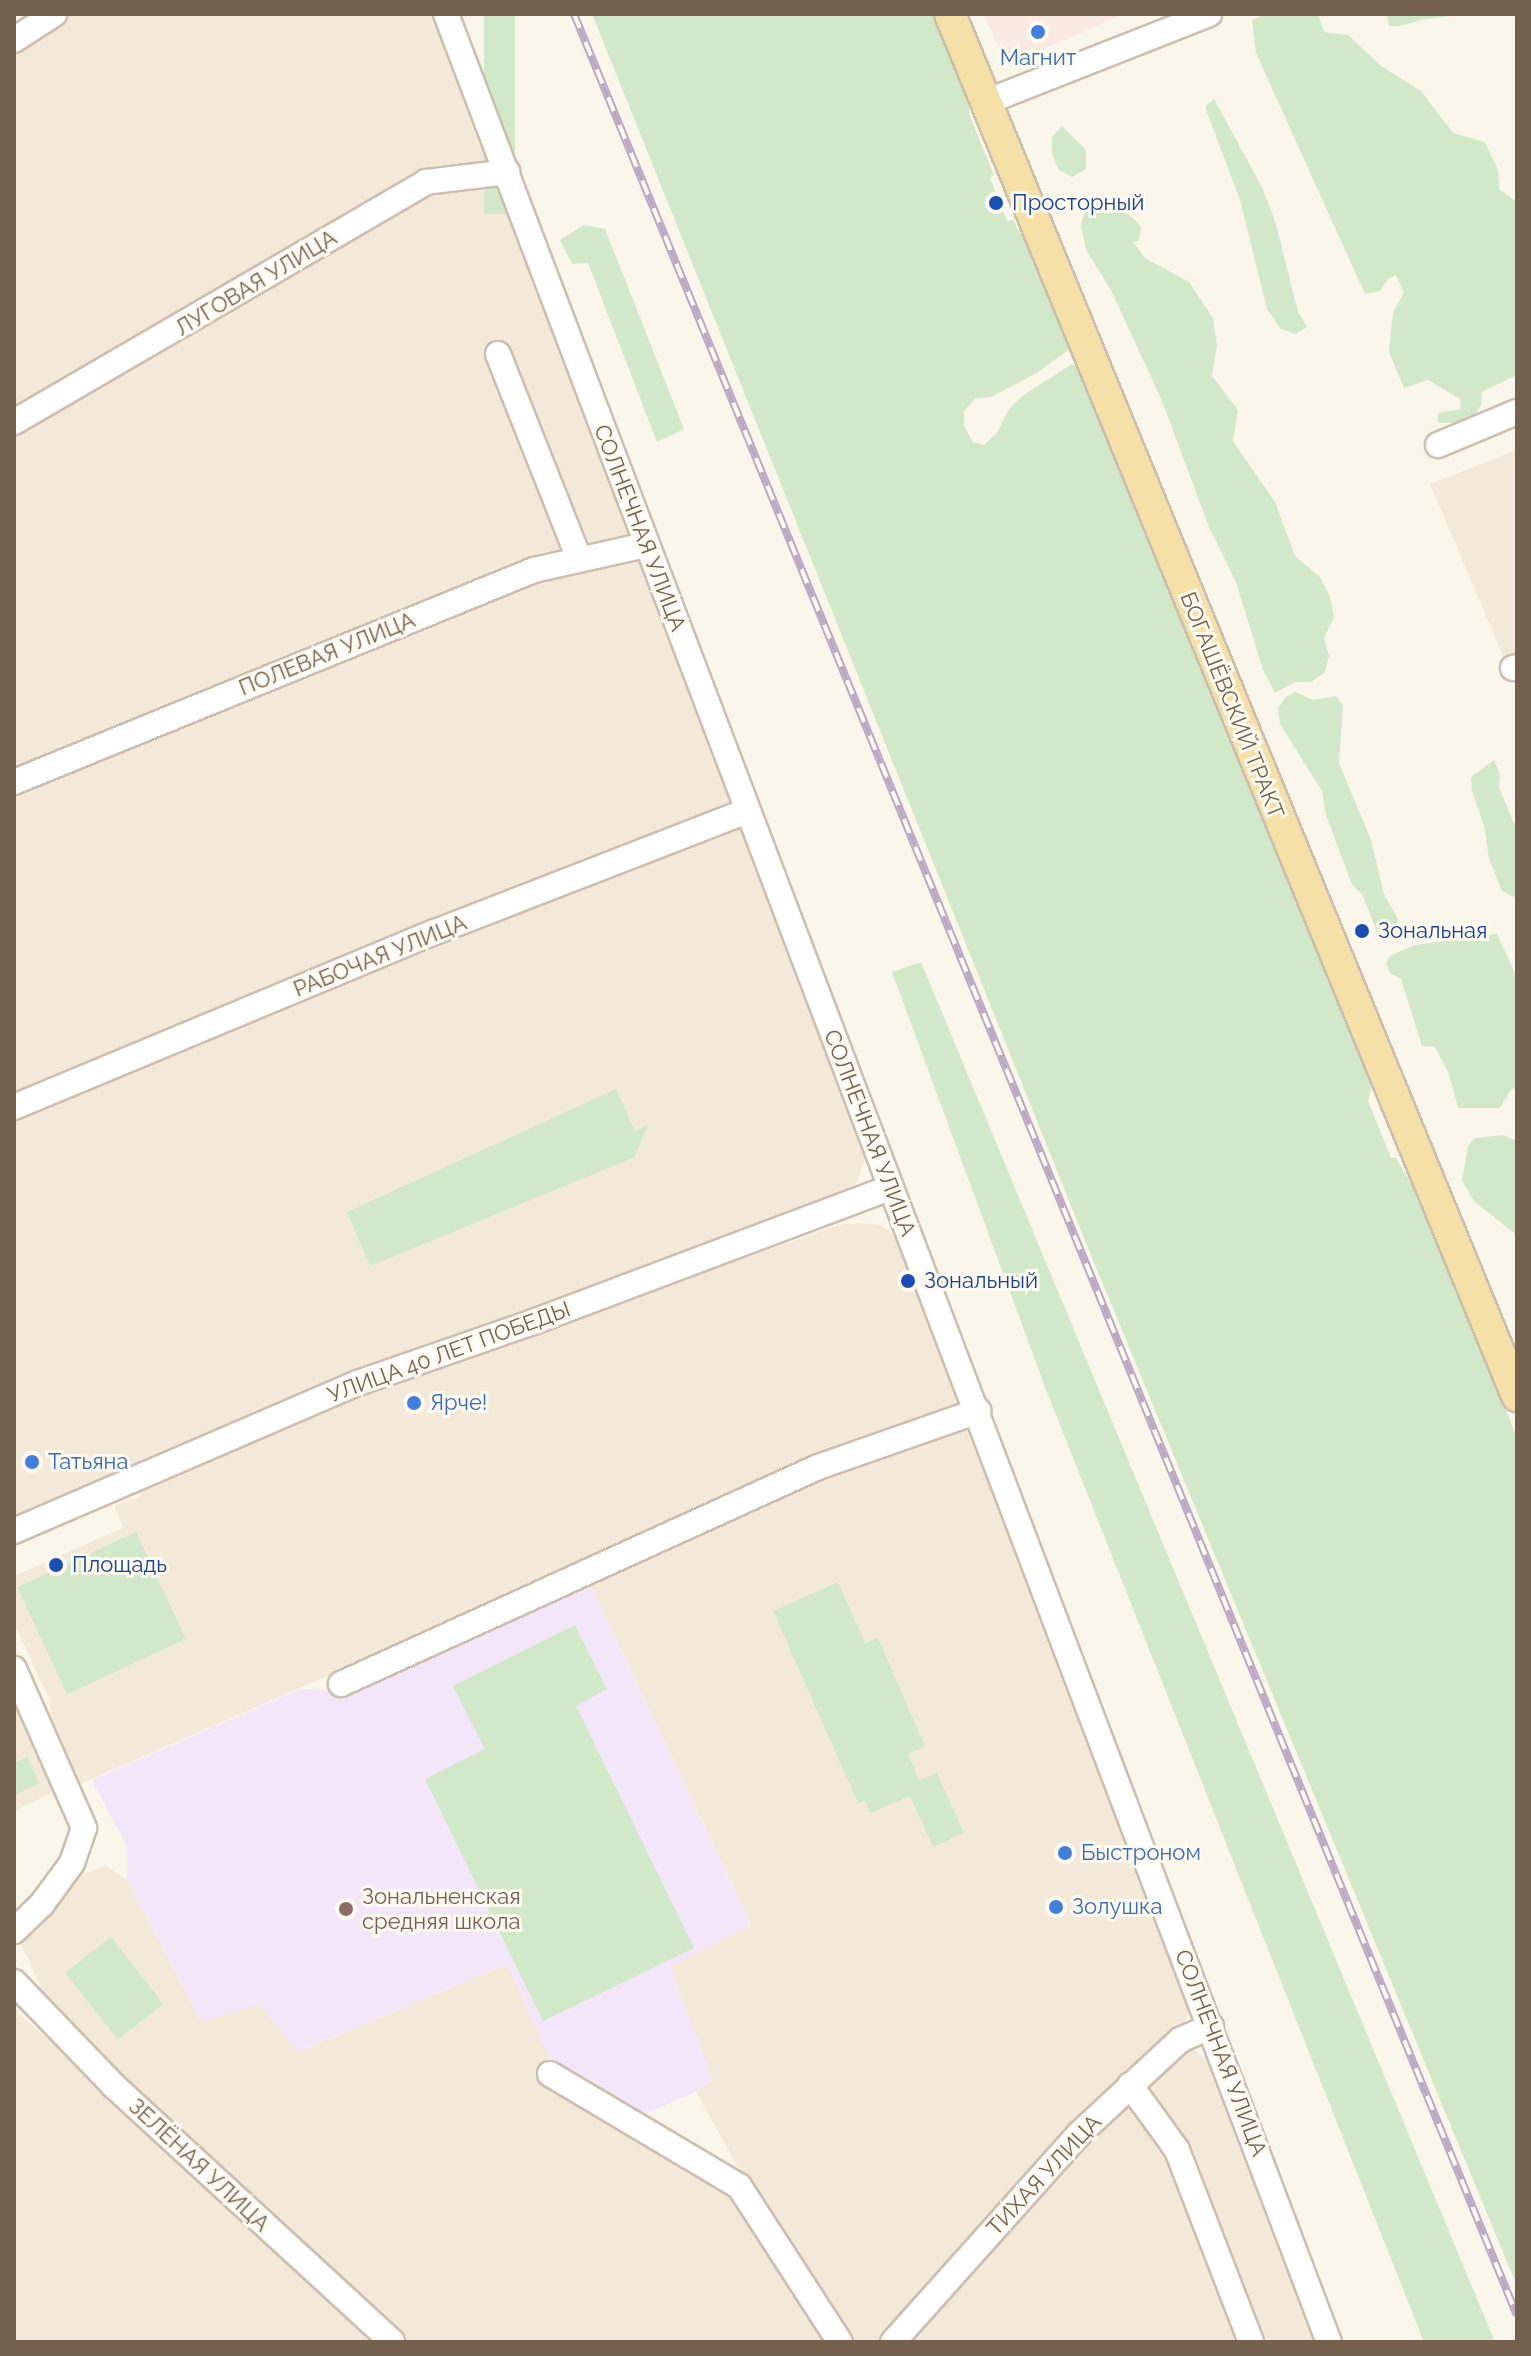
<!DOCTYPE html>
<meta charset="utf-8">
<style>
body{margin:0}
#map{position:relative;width:1531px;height:2356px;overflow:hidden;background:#fbf6ea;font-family:Raleway,sans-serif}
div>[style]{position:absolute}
.residential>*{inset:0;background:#f3e9d9}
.commercial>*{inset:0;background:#fbeadf}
.education>*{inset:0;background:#f3e6f8}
.green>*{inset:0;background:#d2e9c9;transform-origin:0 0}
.roads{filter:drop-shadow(2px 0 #cdbfb0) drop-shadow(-2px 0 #cdbfb0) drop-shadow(0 2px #cdbfb0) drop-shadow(0 -2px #cdbfb0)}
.minor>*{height:24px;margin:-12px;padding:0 12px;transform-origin:12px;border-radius:12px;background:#fff}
.major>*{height:30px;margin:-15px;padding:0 15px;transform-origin:15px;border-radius:15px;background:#f5e0a7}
.rail>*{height:8px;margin-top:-4px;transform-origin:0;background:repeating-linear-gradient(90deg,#fefaf0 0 15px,#bba8c5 0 30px);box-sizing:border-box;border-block:2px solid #bba8c5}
.dots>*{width:22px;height:22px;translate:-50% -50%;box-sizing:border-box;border:4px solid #fefaf0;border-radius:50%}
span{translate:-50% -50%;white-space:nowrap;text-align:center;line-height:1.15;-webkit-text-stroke:6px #fefaf0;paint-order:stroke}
.shop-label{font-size:22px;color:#366cbe}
.left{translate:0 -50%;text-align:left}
.transit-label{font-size:22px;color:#164399}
.street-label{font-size:22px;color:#75604e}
.education-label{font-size:22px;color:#785e54}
.frame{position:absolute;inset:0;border:16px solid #75604e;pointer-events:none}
</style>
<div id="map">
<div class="residential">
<i style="clip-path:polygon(71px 14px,432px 14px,491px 161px,425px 175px,14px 411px,14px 49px)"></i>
<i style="clip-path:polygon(501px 179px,634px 538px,27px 771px,14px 759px,14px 427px,426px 189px)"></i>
<i style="clip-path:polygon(1517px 450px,1517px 660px,1507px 665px,1430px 484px)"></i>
<i style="clip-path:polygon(642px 561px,736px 806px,14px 1099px,14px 789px,535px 575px)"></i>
<i style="clip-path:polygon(743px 823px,866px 1157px,857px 1182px,847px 1191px,530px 1311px,14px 1520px,14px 1115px,437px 939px)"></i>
<i style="clip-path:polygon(858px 1223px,881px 1225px,899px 1238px,920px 1303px,940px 1338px,965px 1407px,577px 1567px,80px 1784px,52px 1723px,49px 1698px,14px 1623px,14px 1576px,123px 1528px,114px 1506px,141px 1496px,139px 1484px,404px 1375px,537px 1332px,839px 1225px)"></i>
<i style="clip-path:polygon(972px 1421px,1188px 2000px,1189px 2012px,1184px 2024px,885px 2342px,848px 2342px,739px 2169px,696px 2092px,713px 2080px,669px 1966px,751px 1924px,587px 1578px,820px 1474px)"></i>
<i style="clip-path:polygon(14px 1692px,60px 1789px,14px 1811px)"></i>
<i style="clip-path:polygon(105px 1865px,127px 1880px,201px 2021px,260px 2004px,299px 2052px,507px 1964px,566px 2091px,732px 2193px,831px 2342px,401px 2342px,55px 2017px,21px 1944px,81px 1876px)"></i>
<i style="clip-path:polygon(14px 2010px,108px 2091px,383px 2342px,14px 2342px)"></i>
<i style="clip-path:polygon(1194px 2050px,1211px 2062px,1317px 2342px,901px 2342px,1084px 2139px,1185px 2051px)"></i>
</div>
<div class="commercial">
<i style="clip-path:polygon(983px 14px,1124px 14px,1007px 65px)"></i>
</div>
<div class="education">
<i style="clip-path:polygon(587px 1578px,751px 1925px,670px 1966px,713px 2080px,696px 2092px,643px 2115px,551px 2061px,507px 1964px,298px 2052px,260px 2005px,201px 2021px,127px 1880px,127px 1847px,92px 1780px,300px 1689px,354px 1690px)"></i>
</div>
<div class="green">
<i style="left:484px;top:14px;width:31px;height:200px"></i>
<i style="clip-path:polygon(592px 14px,933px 14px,968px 100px,970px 116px,994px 175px,990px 178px,1007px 221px,1013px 220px,1040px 268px,1071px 348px,1037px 373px,991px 397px,975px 399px,964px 411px,964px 426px,973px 442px,984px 445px,997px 433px,1009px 409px,1022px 396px,1072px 364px,1079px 368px,1368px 1072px,1371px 1089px,1368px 1101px,1391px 1158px,1396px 1158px,1418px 1195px,1517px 1437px,1517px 2286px,1086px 1243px)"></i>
<i style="clip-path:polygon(1266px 14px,1318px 14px,1324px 32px,1348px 35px,1381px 66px,1421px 91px,1453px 133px,1485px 142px,1498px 170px,1499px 189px,1517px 202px,1517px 375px,1482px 392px,1481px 405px,1474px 416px,1457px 423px,1438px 423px,1438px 413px,1461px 409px,1460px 399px,1428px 380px,1404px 388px,1389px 352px,1393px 312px,1404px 293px,1396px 275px,1388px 279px,1380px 291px,1365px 294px,1256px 53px,1252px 20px)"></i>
<i style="clip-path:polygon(1387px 14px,1470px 14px,1425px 19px,1400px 26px,1389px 26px)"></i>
<i style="clip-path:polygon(1214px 99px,1263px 189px,1276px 224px,1298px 312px,1307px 327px,1296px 334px,1281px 329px,1267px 309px,1240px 200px,1205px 107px)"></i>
<i style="clip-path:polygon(1062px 126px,1086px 150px,1086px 169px,1072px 177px,1059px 170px,1052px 154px,1052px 137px)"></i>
<i style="clip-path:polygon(1102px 194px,1136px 221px,1141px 228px,1139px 241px,1133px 242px,1145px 258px,1189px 282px,1213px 318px,1217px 346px,1212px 376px,1238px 410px,1233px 441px,1275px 502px,1295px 556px,1320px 577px,1330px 596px,1334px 617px,1324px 638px,1329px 656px,1325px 672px,1311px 682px,1295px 682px,1275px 693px,1263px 670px,1236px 582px,1209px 527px,1162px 401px,1111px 290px,1086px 250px,1081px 226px,1086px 206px)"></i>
<i style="clip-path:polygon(584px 225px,605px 229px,684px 429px,657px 442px,588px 263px,572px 264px,560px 240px)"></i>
<i style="clip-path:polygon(1295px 692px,1313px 700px,1336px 696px,1343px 705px,1339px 763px,1371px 840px,1384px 894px,1398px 919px,1393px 933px,1377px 932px,1362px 894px,1352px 885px,1326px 815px,1322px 791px,1280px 724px,1278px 708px,1286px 697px)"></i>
<i style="clip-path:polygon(1494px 760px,1500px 775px,1499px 788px,1517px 830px,1517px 894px,1514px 897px,1502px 891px,1489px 859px,1484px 826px,1472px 791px,1471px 777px)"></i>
<i style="clip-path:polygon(1497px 934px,1517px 978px,1517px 1091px,1512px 1088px,1500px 1108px,1458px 1108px,1449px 1074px,1435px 1047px,1422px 1046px,1401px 979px,1390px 973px,1386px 963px,1390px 956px,1415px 945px)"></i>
<i style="clip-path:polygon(921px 962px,1495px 2342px,1424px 2342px,1045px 1387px,892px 972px)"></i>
<i style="clip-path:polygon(616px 1089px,635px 1131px,648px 1125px,635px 1157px,370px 1266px,347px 1212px)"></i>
<i style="clip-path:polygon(1503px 1135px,1517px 1141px,1517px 1240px,1514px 1233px,1475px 1202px,1462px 1181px,1468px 1146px,1475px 1138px)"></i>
<i style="left:136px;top:1532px;width:118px;height:131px;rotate:65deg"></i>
<i style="clip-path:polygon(838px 1582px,865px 1643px,878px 1638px,925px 1746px,908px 1754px,919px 1780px,937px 1773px,964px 1833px,933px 1847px,910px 1796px,870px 1813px,865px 1801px,858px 1803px,773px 1611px)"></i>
<i style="clip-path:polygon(575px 1625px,607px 1689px,576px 1706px,694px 1948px,543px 2021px,425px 1779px,485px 1749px,453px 1686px)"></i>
<i style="clip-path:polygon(28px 1757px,39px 1784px,14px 1795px,14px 1763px)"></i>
<i style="left:111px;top:1937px;width:85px;height:58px;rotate:52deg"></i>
</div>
<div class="roads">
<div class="minor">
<i style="left:446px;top:14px;width:2490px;rotate:69.23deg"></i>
<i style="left:14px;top:40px;width:48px;rotate:-33deg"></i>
<i style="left:986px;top:102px;width:240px;rotate:-21.5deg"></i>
<i style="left:498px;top:354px;width:220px;rotate:68.4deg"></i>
<i style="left:14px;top:422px;width:477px;rotate:-30.2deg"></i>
<i style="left:426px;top:182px;width:82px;rotate:-7deg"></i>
<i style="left:1438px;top:445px;width:86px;rotate:-22.7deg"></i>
<i style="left:1513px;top:668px;width:4px;rotate:-14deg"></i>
<i style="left:14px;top:782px;width:562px;rotate:-22.18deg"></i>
<i style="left:534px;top:570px;width:115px;rotate:-12.6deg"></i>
<i style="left:14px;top:1107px;width:456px;rotate:-22.6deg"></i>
<i style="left:435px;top:932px;width:335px;rotate:-21.2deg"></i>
<i style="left:14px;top:1531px;width:374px;rotate:-23.3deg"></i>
<i style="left:358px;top:1383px;width:185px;rotate:-19.2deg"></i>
<i style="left:533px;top:1322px;width:381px;rotate:-20.6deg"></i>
<i style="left:14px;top:1669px;width:174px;rotate:66.2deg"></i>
<i style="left:84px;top:1828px;width:37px;rotate:109deg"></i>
<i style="left:72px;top:1863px;width:51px;rotate:126.2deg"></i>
<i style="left:42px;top:1904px;width:39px;rotate:136deg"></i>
<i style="left:341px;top:1684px;width:524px;rotate:-24.46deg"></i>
<i style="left:818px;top:1467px;width:170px;rotate:-19.3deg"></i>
<i style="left:14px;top:1982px;width:143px;rotate:46.1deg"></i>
<i style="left:113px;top:2085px;width:379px;rotate:42.6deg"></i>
<i style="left:550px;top:2074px;width:220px;rotate:30.7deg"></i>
<i style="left:739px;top:2186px;width:186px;rotate:57.1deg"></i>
<i style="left:1130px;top:2085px;width:80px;rotate:54.1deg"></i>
<i style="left:1177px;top:2150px;width:206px;rotate:68.9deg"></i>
<i style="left:893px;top:2342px;width:279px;rotate:-48.2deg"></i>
<i style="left:1079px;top:2134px;width:138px;rotate:-42.9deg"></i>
<i style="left:1180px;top:2040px;width:34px;rotate:-24deg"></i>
</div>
<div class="major">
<i style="left:950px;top:14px;width:1494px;rotate:67.69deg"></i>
</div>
</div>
<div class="rail">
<i style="left:574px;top:14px;width:2487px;rotate:67.72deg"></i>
</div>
<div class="dots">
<i style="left:1038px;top:32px;background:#3f7fe0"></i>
<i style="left:996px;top:203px;background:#1a4fb4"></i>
<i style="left:1362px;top:931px;background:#1a4fb4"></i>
<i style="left:908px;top:1281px;background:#1a4fb4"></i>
<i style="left:414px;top:1403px;background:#3f7fe0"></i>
<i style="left:32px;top:1462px;background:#3f7fe0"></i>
<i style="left:56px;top:1565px;background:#1a4fb4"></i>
<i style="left:1065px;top:1853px;background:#3f7fe0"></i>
<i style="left:1056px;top:1907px;background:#3f7fe0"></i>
<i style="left:346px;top:1909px;background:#8d6e63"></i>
</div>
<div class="shop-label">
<span style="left:1038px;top:58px">Магнит</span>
<span class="left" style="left:430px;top:1403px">Ярче!</span>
<span class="left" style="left:48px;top:1462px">Татьяна</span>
<span class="left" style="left:1081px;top:1853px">Быстроном</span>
<span class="left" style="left:1072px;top:1907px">Золушка</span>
</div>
<div class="transit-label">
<span class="left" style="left:1012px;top:203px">Просторный</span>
<span class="left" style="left:1378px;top:931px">Зональная</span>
<span class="left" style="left:924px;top:1281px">Зональный</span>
<span class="left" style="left:72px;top:1565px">Площадь</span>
</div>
<div class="street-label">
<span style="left:256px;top:283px;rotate:-31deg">ЛУГОВАЯ УЛИЦА</span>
<span style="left:640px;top:528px;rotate:69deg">СОЛНЕЧНАЯ УЛИЦА</span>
<span style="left:327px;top:654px;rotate:-22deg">ПОЛЕВАЯ УЛИЦА</span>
<span style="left:1232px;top:705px;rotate:68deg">БОГАШЁВСКИЙ ТРАКТ</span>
<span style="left:380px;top:956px;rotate:-22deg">РАБОЧАЯ УЛИЦА</span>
<span style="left:870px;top:1133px;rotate:69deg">СОЛНЕЧНАЯ УЛИЦА</span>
<span style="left:449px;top:1352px;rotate:-20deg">УЛИЦА 40 ЛЕТ ПОБЕДЫ</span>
<span style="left:1221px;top:2053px;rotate:69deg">СОЛНЕЧНАЯ УЛИЦА</span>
<span style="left:199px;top:2165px;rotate:43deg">ЗЕЛЁНАЯ УЛИЦА</span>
<span style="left:1044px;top:2175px;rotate:-47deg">ТИХАЯ УЛИЦА</span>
</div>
<div class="education-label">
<span class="left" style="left:362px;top:1909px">Зональненская<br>средняя школа</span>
</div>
<div class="frame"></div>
</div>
